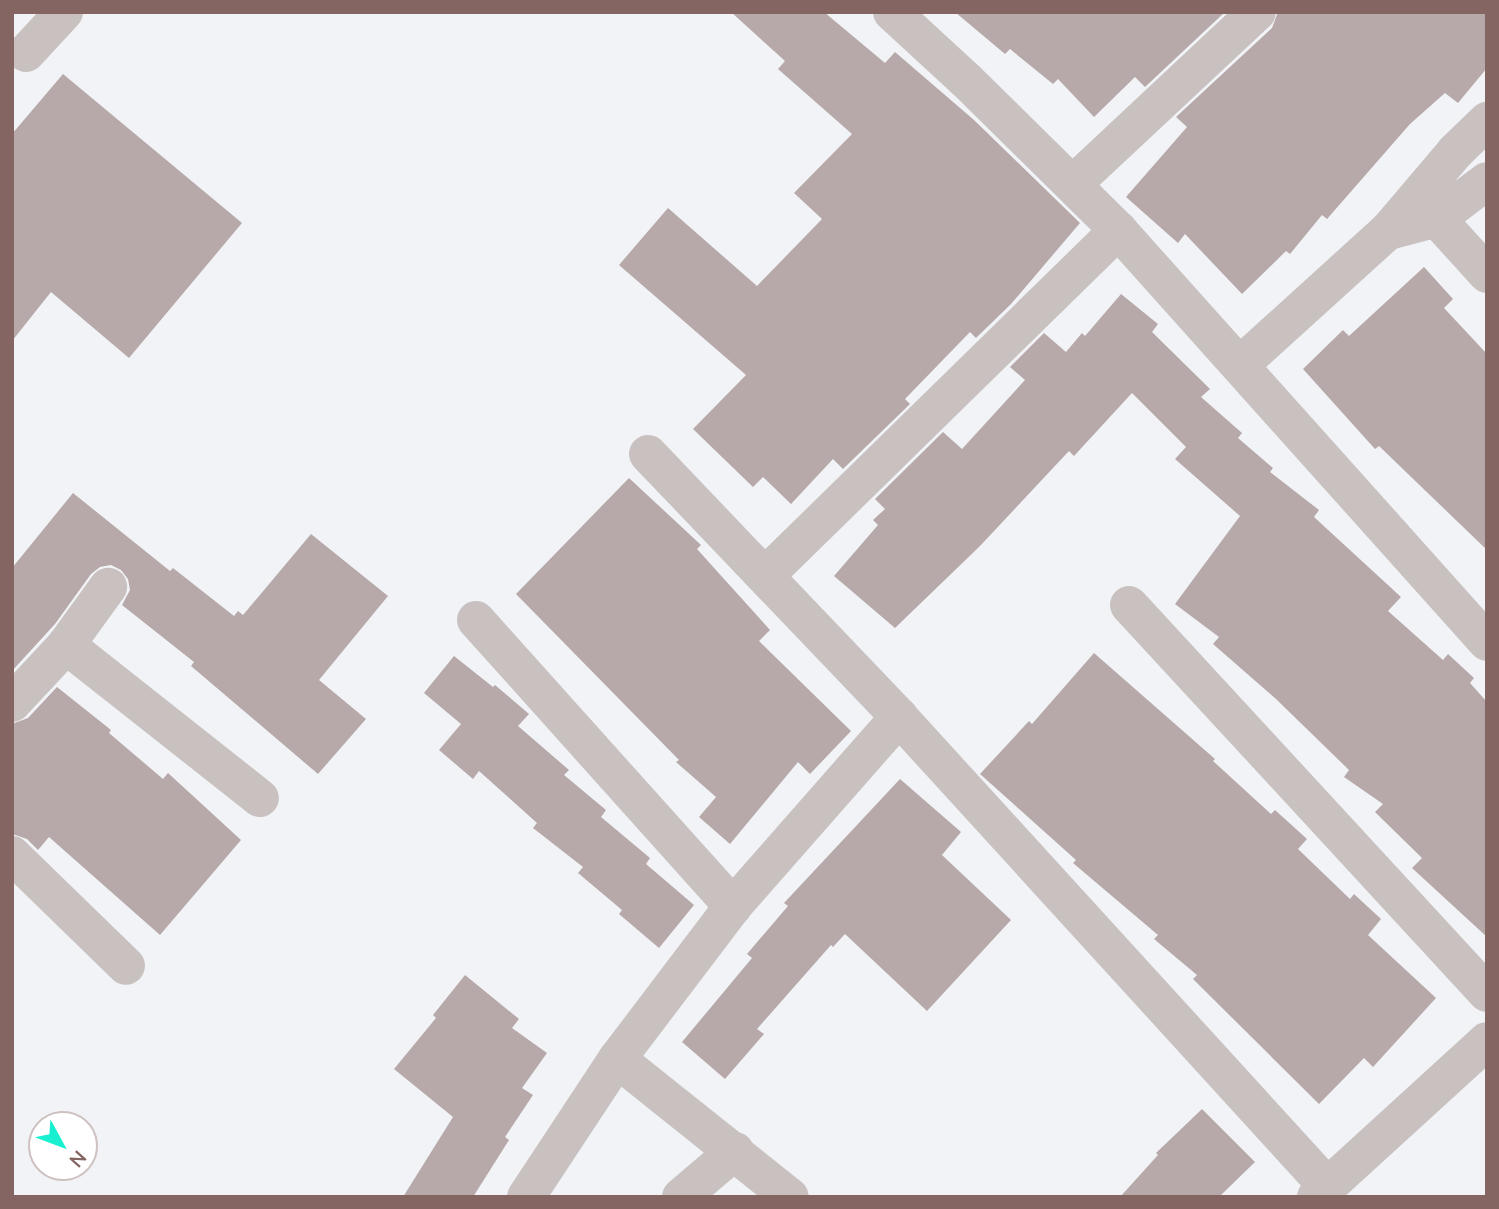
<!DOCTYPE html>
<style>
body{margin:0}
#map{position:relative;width:1499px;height:1209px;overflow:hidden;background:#f1f3f6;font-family:"Nunito Sans",sans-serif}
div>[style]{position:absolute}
.building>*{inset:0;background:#b7a9a9}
.minor>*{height:38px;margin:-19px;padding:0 19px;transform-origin:19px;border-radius:19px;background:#c9c1c0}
span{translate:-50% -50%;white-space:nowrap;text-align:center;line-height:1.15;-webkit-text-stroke:7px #fff;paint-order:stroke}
.frame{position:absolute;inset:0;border:14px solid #856562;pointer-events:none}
.north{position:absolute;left:28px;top:1111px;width:70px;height:70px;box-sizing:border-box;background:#fff;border:2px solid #cec1c0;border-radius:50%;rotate:131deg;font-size:19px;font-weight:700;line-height:28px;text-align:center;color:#856562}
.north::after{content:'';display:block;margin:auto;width:24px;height:32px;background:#18efd1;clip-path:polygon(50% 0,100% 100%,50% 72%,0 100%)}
</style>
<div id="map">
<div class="building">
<i style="clip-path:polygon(731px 12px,824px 12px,885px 63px,895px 52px,974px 120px,1080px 223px,1011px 304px,976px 338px,970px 332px,905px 399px,910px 404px,843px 469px,833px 459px,791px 504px,763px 477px,753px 487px,693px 429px,746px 375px,619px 265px,668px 208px,757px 286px,822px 219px,794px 193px,852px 134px,778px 69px,785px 61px)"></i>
<i style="clip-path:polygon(955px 12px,1225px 12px,1145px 87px,1135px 77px,1094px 117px,1058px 79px,1053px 84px,1010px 49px,1005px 54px)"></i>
<i style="clip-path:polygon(1278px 12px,1487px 12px,1487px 68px,1458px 103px,1445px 93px,1410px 124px,1327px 219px,1322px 215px,1290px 254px,1286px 251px,1242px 294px,1185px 234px,1178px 243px,1126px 197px,1187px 127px,1176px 117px,1272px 28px)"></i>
<i style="clip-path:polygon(63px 74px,242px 223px,129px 358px,51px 292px,12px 341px,12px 134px)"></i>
<i style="clip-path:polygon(1424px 267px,1453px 299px,1444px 308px,1487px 354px,1487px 550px,1379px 446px,1375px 449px,1303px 369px,1343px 330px,1349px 336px)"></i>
<i style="clip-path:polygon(1121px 294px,1158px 324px,1152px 332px,1210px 389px,1201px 397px,1242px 433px,1238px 438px,1273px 468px,1270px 472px,1319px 510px,1314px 517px,1401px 597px,1388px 611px,1443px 660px,1448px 654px,1474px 678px,1470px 683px,1487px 702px,1487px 937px,1412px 868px,1422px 858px,1375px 812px,1383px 804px,1344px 777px,1349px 770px,1276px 699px,1213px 644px,1219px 637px,1175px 604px,1240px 516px,1175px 459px,1186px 447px,1132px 393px,1074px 456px,1069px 451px,980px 546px,895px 628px,834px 576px,878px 525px,873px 520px,885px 509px,875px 499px,943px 432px,962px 449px,1025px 380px,1010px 367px,1044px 333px,1066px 352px,1082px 333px,1085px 336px)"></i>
<i style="clip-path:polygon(629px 478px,701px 545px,697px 549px,770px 630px,759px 641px,851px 731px,810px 774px,798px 762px,730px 844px,699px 817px,716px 797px,676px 762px,679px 760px,516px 594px)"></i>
<i style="clip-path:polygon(73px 493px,170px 571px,173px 568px,234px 616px,238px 611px,243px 615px,311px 534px,388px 596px,319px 680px,366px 719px,318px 774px,191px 666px,194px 662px,122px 605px,130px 590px,128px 579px,121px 570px,111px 565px,100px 567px,91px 574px,55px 624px,12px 671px,12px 568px)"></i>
<i style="clip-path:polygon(1094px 653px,1215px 759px,1213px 761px,1271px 814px,1275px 810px,1307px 839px,1298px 849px,1350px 899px,1354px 894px,1381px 919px,1368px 935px,1436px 998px,1373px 1067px,1364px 1058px,1319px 1104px,1193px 979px,1197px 975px,1154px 939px,1158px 935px,1073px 863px,1076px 860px,980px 774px,1029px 721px,1032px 724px)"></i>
<i style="clip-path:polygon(454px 656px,493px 687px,495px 685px,529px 714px,518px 726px,569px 770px,564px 775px,606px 810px,601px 817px,650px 858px,646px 864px,694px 905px,659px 948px,619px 914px,622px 910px,578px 873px,583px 867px,533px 828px,537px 823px,479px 771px,473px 779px,439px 750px,461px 724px,424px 693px)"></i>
<i style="clip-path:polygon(57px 687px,111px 730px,109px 733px,163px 779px,168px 773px,241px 840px,160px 935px,49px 837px,38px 850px,27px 839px,12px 834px,12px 724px,28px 718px)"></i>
<i style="clip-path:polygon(900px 779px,961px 832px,942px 855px,1011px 920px,927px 1011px,845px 934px,833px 947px,831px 945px,757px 1029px,764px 1034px,725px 1079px,682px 1042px,752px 958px,747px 954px,788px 906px,784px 903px)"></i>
<i style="clip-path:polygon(465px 975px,519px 1019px,512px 1028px,547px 1053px,522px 1088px,533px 1095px,505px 1137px,509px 1140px,473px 1197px,403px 1197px,453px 1117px,394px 1069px,436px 1018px,433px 1015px)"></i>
<i style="clip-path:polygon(1202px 1109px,1255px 1162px,1219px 1197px,1120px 1197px,1158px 1155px,1156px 1153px)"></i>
</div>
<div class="minor">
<i style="left:892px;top:12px;width:100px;rotate:42.6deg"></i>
<i style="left:966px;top:80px;width:214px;rotate:44.6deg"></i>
<i style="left:1118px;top:230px;width:553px;rotate:48.15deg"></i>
<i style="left:26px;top:53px;width:56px;rotate:-47.2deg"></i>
<i style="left:1073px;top:184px;width:252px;rotate:-43.1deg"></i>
<i style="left:1420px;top:200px;width:100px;rotate:47.8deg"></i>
<i style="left:1388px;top:231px;width:52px;rotate:-14.6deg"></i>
<i style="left:1438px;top:218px;width:61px;rotate:-37.1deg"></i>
<i style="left:1240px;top:365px;width:200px;rotate:-42.2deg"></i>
<i style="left:1388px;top:231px;width:104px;rotate:-49.7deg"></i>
<i style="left:1455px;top:152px;width:45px;rotate:-44.1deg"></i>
<i style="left:648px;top:454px;width:364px;rotate:46.3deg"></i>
<i style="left:899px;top:717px;width:635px;rotate:47.62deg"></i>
<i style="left:766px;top:575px;width:493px;rotate:-44.4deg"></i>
<i style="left:1129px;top:605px;width:528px;rotate:47.3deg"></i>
<i style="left:476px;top:620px;width:385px;rotate:48.1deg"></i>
<i style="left:66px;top:645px;width:247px;rotate:38.3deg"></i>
<i style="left:12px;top:703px;width:79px;rotate:-47deg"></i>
<i style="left:66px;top:645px;width:72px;rotate:-54.1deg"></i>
<i style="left:12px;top:855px;width:159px;rotate:44.2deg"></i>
<i style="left:617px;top:1059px;width:221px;rotate:38.6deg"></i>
<i style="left:526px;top:1197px;width:165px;rotate:-56.6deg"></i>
<i style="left:617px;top:1059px;width:192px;rotate:-52.8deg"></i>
<i style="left:733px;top:906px;width:252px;rotate:-48.7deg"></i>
<i style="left:681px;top:1197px;width:71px;rotate:-40.4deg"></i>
<i style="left:1316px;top:1197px;width:231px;rotate:-42.4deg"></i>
</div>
<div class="frame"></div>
<div class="north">N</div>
</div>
